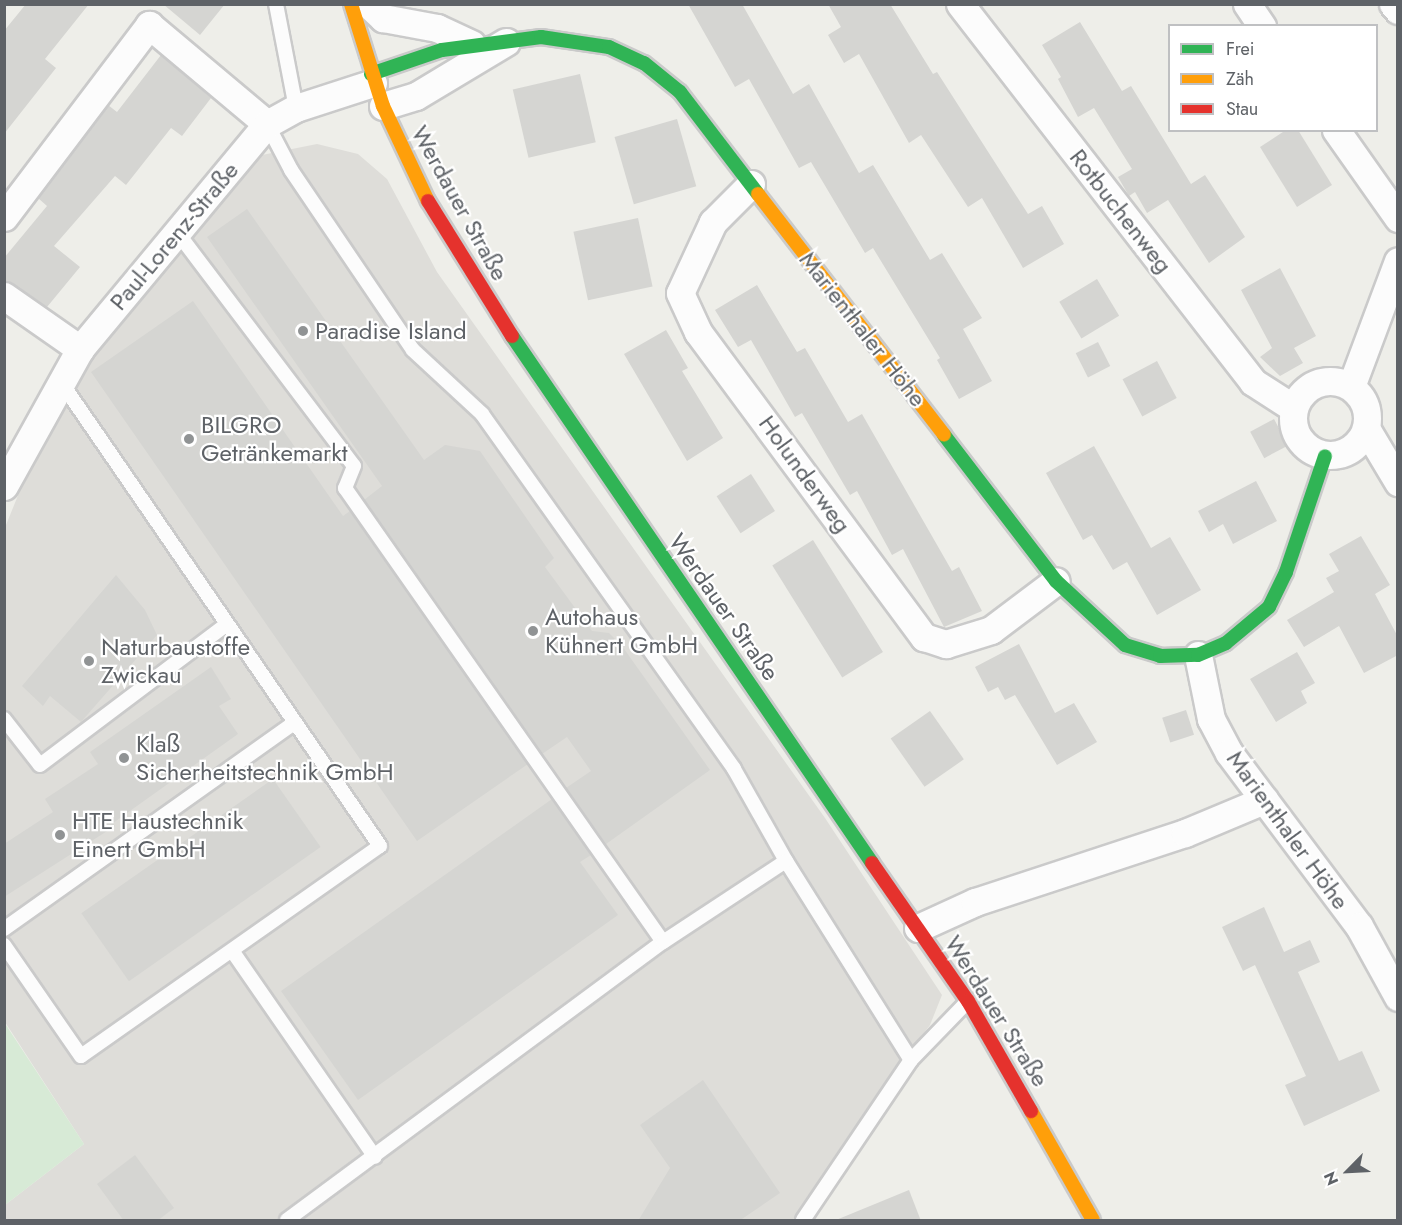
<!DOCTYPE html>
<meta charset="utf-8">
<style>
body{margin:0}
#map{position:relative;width:1402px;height:1225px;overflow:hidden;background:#eeeee9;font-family:Jost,sans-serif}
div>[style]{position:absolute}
.industrial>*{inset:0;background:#deddd9}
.green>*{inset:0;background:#d7ead6}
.building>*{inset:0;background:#d5d5d2;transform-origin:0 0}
.roads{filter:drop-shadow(2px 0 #cacaca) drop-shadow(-2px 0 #cacaca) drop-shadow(0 2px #cacaca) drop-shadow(0 -2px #cacaca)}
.lane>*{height:14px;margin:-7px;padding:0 7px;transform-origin:7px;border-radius:7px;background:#fcfcfc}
.street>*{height:27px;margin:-13.5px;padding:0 13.5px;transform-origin:13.5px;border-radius:13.5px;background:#fcfcfc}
.street>.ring{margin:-13.5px;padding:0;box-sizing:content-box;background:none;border:27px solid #fcfcfc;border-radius:50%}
.fast>*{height:14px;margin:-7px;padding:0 7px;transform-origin:7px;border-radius:7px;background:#30b455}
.slow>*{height:14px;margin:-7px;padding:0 7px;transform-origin:7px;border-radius:7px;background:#ff9f0a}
.jam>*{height:14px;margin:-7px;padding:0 7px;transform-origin:7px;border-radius:7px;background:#e5322d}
.dots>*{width:16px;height:16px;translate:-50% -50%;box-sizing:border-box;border:3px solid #fff;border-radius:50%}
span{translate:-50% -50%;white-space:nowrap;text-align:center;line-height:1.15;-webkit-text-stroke:4.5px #fff;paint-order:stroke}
.street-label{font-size:24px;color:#5e6267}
.poi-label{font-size:24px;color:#5e6267}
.left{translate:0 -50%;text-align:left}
.frame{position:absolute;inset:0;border:6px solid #5e6267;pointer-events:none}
.legend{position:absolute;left:1168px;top:24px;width:210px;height:108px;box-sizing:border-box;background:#fff;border:2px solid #bfc0c2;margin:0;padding:8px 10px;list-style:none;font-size:18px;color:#5e6267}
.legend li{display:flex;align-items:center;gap:12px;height:30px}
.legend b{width:30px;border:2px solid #bfc0c2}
.north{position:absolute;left:1318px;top:1141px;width:60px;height:60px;-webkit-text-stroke:4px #fff;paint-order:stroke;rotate:246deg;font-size:16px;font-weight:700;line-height:24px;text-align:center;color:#5e6267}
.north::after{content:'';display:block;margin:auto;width:21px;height:27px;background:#5e6267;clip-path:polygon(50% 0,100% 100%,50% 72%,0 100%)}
</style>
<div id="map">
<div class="industrial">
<i style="clip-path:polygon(317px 144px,358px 154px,387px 179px,437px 272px,825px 818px,942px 995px,930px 1025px,871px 1103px,793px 1220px,5px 1220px,5px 1205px,84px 1144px,5px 1022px,4px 530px,42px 436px,96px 353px,200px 223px,257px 156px)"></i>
</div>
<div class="green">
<i style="clip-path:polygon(4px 1022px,84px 1144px,5px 1205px,4px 1205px)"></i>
</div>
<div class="building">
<i style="clip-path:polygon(26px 4px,89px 4px,45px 59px,56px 68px,4px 134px,4px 31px)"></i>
<i style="clip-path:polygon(163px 4px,225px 4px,200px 35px)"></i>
<i style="clip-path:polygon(688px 4px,742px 4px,793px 94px,809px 84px,859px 173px,873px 165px,930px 260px,942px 253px,969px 297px,982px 318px,963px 329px,992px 381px,959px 399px,937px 360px,940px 358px,873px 248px,865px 253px,811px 162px,799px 168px,749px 79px,735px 87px)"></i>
<i style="clip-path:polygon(828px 4px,890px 4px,933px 74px,937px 72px,1028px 214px,1042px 206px,1064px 244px,1023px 268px,982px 198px,968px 207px,921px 135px,909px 143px,859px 54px,844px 63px,828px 35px,841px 27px)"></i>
<i style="clip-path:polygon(1080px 22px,1122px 91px,1131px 86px,1191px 184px,1205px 175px,1245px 237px,1209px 263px,1168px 200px,1147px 213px,1135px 192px,1129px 196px,1118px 177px,1132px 169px,1115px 142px,1094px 108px,1078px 117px,1058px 79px,1061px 77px,1042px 45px)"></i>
<i style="clip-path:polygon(161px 55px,211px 98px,182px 136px,171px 128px,126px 185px,115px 176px,54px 246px,80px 267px,47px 307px,4px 280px,4px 258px,47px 206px,38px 198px,108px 105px,117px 112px)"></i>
<i style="left:580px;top:74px;width:70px;height:69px;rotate:77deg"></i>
<i style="left:677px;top:119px;width:70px;height:65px;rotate:74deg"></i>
<i style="clip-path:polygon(1286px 130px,1298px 130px,1332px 185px,1297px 207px,1260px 147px)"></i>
<i style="clip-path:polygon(247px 209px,424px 460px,445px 445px,480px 451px,554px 558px,545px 567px,592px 631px,609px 633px,622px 646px,710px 770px,606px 844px,566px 788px,591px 771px,567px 737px,542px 754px,364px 500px,382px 486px,207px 237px)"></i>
<i style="left:638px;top:218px;width:70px;height:66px;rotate:78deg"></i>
<i style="clip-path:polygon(1280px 268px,1316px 336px,1294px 348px,1303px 363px,1280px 376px,1260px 357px,1272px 348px,1241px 290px)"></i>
<i style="left:1097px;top:279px;width:43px;height:44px;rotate:59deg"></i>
<i style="clip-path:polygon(757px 285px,797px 352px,805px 348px,848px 422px,862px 414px,952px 571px,959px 567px,982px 611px,944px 627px,903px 549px,892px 555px,857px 491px,850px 495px,802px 413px,795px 417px,751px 340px,738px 347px,715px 310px)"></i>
<i style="clip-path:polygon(193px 301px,343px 516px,350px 511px,528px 764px,417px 841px,91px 372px)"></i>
<i style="clip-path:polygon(666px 330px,688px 368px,682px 371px,723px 438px,687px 461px,624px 354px)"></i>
<i style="left:1098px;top:342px;width:27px;height:25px;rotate:63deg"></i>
<i style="left:1157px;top:361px;width:42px;height:39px;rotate:62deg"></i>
<i style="left:1274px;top:419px;width:30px;height:27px;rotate:62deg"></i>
<i style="clip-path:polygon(1094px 446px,1151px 548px,1170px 537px,1201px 590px,1157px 615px,1127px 562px,1113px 570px,1092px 535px,1083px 540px,1046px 473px)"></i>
<i style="left:751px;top:474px;width:44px;height:41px;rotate:57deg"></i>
<i style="clip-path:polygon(1256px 481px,1277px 521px,1233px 544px,1223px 524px,1209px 532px,1198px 511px)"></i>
<i style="clip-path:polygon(1361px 536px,1390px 585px,1375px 594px,1398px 637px,1398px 655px,1364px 673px,1339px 626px,1304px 647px,1287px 620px,1334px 592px,1326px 578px,1339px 571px,1329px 554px)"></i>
<i style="left:813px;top:540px;width:132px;height:48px;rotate:58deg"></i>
<i style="clip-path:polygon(116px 575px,145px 610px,157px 635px,81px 722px,50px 696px,43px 706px,22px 686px)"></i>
<i style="clip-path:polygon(1019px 644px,1055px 713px,1074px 703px,1097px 742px,1057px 765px,1015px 695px,1005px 700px,998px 687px,988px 692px,975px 667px)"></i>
<i style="clip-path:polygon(1297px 652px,1315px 683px,1301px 691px,1307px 703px,1276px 722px,1250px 679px)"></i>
<i style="clip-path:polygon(211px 667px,231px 699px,219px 706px,238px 734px,113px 823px,115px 826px,4px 897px,4px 844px,53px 812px,45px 799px,98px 764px,90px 752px)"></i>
<i style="left:1186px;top:710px;width:26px;height:25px;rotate:72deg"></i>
<i style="left:930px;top:711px;width:59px;height:48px;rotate:55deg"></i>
<i style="left:273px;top:779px;width:83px;height:234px;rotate:55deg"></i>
<i style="clip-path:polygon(552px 799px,591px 855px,580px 862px,618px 915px,358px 1100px,281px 991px)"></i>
<i style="clip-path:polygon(1264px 907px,1284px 952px,1310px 940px,1320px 962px,1298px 972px,1339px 1061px,1362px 1051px,1380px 1091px,1304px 1126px,1285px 1085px,1306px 1076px,1255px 965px,1243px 971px,1222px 927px)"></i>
<i style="clip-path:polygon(703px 1080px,780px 1193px,739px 1221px,638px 1221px,670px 1168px,640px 1125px)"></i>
<i style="clip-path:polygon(135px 1155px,174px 1208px,157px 1221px,124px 1221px,97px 1184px)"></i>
<i style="clip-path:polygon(909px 1190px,921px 1221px,836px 1221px,836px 1220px)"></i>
</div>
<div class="roads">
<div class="lane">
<i style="left:276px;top:4px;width:106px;rotate:79.1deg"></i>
<i style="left:267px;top:124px;width:52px;rotate:62.4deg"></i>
<i style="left:291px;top:170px;width:217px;rotate:55.9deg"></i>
<i style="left:413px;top:350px;width:94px;rotate:42.8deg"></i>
<i style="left:482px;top:414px;width:435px;rotate:54.6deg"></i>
<i style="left:734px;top:769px;width:106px;rotate:60.5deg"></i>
<i style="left:786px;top:861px;width:235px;rotate:57.9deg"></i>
<i style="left:177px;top:232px;width:293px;rotate:52.9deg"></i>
<i style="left:354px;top:466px;width:24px;rotate:112deg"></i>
<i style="left:345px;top:488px;width:554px;rotate:54.99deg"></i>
<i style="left:4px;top:719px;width:58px;rotate:52deg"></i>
<i style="left:40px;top:765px;width:234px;rotate:-37deg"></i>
<i style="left:4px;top:929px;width:357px;rotate:-35.4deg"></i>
<i style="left:4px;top:945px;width:135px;rotate:55.3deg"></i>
<i style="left:81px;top:1056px;width:365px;rotate:-35.1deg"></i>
<i style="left:380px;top:846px;width:563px;rotate:-124.51deg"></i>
<i style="left:233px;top:952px;width:249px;rotate:55.3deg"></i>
<i style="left:287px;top:1220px;width:468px;rotate:-36.5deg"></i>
<i style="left:663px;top:942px;width:147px;rotate:-33.4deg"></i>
<i style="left:803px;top:1220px;width:193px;rotate:-56deg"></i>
<i style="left:911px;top:1060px;width:82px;rotate:-46deg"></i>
</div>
<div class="street">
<i style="left:368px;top:4px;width:21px;rotate:43deg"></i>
<i style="left:383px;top:18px;width:55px;rotate:10.5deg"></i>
<i style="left:437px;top:28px;width:38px;rotate:25deg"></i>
<i style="left:960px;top:4px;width:478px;rotate:52.2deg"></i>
<i style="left:1253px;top:382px;width:46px;rotate:32.7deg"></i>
<i style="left:1247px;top:4px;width:27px;rotate:56deg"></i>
<i style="left:1393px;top:4px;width:8px;rotate:50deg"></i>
<i style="left:383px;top:106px;width:34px;rotate:-17deg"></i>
<i style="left:416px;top:96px;width:105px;rotate:-31deg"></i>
<i style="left:1336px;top:130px;width:108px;rotate:54.8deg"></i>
<i style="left:751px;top:184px;width:54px;rotate:135deg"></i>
<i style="left:713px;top:222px;width:78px;rotate:114.9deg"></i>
<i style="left:680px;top:293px;width:43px;rotate:65.2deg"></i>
<i style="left:698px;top:332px;width:380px;rotate:53.5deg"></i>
<i style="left:924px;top:637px;width:23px;rotate:18deg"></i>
<i style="left:946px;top:644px;width:47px;rotate:-17.3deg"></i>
<i style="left:991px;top:630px;width:81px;rotate:-37deg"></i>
<i style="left:4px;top:217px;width:241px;rotate:-52.9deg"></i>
<i style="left:149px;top:25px;width:154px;rotate:40deg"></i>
<i style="left:4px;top:296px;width:93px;rotate:34.9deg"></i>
<i class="ring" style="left:1293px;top:381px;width:47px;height:47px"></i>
<i style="left:1352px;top:384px;width:131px;rotate:-69.5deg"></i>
<i style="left:1367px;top:430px;width:61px;rotate:59.2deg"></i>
<i style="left:4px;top:486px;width:157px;rotate:-61deg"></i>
<i style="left:80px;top:349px;width:293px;rotate:-50.3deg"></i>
<i style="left:267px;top:124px;width:33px;rotate:-29deg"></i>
<i style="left:296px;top:108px;width:81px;rotate:-18deg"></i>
<i style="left:1198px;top:655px;width:65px;rotate:78.5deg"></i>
<i style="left:1211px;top:719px;width:38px;rotate:62deg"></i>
<i style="left:1229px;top:753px;width:216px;rotate:53.1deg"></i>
<i style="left:1359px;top:926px;width:81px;rotate:61.2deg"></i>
<i style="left:918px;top:928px;width:63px;rotate:-24.5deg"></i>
<i style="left:975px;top:902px;width:221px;rotate:-18.2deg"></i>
<i style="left:1185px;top:833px;width:86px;rotate:-22.7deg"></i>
</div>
<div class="fast">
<i style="left:371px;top:74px;width:75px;rotate:-18.7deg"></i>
<i style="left:442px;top:50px;width:100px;rotate:-7.5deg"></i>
<i style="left:541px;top:37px;width:69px;rotate:8.4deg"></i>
<i style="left:609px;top:47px;width:38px;rotate:25deg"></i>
<i style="left:644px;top:63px;width:46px;rotate:38.9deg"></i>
<i style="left:680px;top:92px;width:128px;rotate:52.6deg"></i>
<i style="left:512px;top:336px;width:638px;rotate:55.66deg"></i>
<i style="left:944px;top:435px;width:184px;rotate:52.5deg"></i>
<i style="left:1056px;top:581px;width:94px;rotate:42.8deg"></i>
<i style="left:1125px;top:645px;width:37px;rotate:17deg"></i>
<i style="left:1160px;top:656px;width:38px;rotate:-2deg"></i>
<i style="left:1198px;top:655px;width:30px;rotate:-23deg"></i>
<i style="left:1226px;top:643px;width:56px;rotate:-39.9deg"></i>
<i style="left:1269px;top:607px;width:39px;rotate:-64deg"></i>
<i style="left:1286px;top:572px;width:122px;rotate:-71.4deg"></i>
</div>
<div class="slow">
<i style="left:351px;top:4px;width:107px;rotate:72.6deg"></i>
<i style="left:383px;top:106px;width:105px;rotate:64.7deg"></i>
<i style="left:758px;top:194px;width:304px;rotate:52.3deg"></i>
<i style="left:1031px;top:1111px;width:125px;rotate:60.4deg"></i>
</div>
<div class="jam">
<i style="left:428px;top:201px;width:159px;rotate:58.1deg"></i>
<i style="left:872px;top:863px;width:168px;rotate:55.2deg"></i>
<i style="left:968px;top:1001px;width:127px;rotate:60.2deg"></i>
</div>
</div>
<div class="dots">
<i style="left:303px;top:331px;background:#909394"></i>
<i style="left:189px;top:439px;background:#909394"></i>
<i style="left:533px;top:631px;background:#909394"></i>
<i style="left:89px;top:661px;background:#909394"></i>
<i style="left:124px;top:758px;background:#909394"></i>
<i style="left:60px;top:835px;background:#909394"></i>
</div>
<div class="street-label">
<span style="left:460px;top:203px;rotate:61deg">Werdauer Straße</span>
<span style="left:1121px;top:211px;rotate:52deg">Rotbuchenweg</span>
<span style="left:174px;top:236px;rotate:-50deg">Paul-Lorenz-Straße</span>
<span style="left:863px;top:329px;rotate:52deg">Marienthaler Höhe</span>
<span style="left:805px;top:474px;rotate:54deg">Holunderweg</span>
<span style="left:724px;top:607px;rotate:55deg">Werdauer Straße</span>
<span style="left:1288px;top:830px;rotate:54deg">Marienthaler Höhe</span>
<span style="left:997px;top:1011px;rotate:58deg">Werdauer Straße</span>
</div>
<div class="poi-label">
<span class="left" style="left:315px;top:331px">Paradise Island</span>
<span class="left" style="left:201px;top:439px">BILGRO<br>Getränkemarkt</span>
<span class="left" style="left:545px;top:631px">Autohaus<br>Kühnert GmbH</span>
<span class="left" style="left:101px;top:661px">Naturbaustoffe<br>Zwickau</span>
<span class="left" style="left:136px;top:758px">Klaß<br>Sicherheitstechnik GmbH</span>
<span class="left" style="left:72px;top:835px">HTE Haustechnik<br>Einert GmbH</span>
</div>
<div class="frame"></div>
<ul class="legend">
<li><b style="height:8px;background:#30b455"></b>Frei</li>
<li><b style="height:8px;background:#ff9f0a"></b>Zäh</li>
<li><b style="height:8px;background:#e5322d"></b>Stau</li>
</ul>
<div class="north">N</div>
</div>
